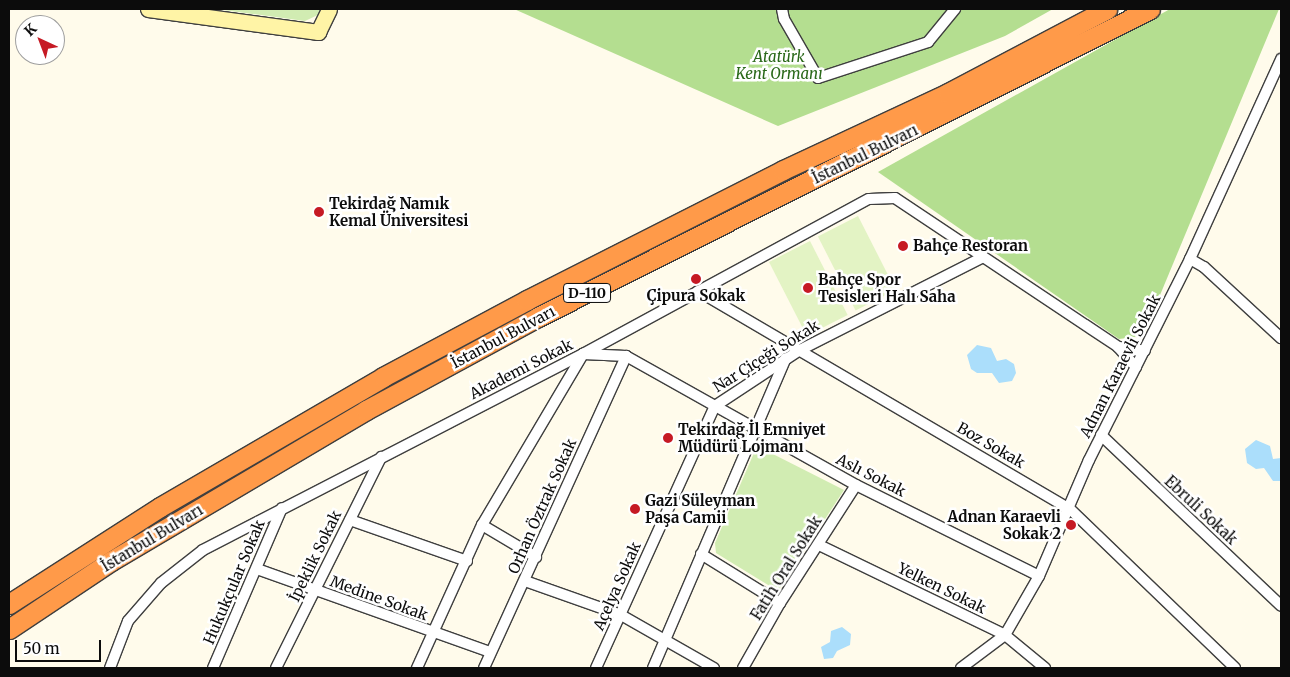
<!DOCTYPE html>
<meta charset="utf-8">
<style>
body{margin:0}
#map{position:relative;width:1290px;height:677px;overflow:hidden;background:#fffbeb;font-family:Merriweather,serif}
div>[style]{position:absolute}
.green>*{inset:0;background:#d1ecb2}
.forest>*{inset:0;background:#b4de90}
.pitch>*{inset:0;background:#e3f3c4;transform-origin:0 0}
.water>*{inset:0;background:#abdefb}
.roads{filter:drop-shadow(1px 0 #3f3f3f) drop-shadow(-1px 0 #3f3f3f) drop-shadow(0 1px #3f3f3f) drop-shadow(0 -1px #3f3f3f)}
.street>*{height:10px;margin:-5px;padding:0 5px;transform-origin:5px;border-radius:5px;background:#fff}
.secondary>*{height:15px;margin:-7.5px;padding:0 7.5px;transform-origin:7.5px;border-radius:7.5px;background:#fff4a6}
.highway>*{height:19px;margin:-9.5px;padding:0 9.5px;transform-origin:9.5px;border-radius:9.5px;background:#ff9a49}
.dots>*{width:14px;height:14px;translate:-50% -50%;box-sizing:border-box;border:2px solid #fff;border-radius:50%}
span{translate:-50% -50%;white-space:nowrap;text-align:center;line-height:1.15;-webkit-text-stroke:5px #fff;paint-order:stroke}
.shield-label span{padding:1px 4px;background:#fff;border:1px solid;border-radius:4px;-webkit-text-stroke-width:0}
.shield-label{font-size:14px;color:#0c0c0c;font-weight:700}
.park-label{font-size:15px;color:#296818;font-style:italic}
.street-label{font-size:15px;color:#0c0c0c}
.poi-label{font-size:15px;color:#0c0c0c;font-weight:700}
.left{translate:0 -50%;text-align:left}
.right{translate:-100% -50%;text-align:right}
.frame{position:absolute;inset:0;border:10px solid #0c0c0c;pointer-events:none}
.north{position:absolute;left:15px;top:15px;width:50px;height:50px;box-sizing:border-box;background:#fff;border:1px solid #9e9e9e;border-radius:50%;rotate:317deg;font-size:14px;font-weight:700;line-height:20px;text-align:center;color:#0c0c0c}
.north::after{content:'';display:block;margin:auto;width:18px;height:22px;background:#c61a24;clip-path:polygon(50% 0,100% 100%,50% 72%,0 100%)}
.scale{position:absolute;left:15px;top:640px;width:86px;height:22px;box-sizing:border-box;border:2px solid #0c0c0c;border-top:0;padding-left:6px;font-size:15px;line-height:18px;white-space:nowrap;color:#0c0c0c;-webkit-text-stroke:4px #fff;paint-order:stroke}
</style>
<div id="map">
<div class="green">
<i style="clip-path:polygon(216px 9px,323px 9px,320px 14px,305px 21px)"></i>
<i style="clip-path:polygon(757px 446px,844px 490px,778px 591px,716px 553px,715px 543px)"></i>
</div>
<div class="forest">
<i style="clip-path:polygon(514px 9px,1053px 9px,1005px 36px,778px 126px)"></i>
<i style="clip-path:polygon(1170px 9px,1279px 9px,1143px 336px,1119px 339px,878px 172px)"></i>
</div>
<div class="pitch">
<i style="left:858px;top:216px;width:83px;height:45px;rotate:63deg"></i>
<i style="left:810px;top:241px;width:83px;height:46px;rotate:63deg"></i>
</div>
<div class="water">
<i style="clip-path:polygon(977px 345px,991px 348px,997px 361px,1006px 359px,1014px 364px,1016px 373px,1012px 381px,999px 383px,992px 373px,977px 373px,971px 369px,967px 355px)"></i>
<i style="clip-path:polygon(1256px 440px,1270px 446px,1273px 459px,1281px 458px,1281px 481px,1273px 481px,1264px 468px,1256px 469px,1247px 463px,1245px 449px)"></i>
<i style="clip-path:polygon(842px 627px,851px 634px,850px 645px,837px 651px,833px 658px,824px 659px,821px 647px,830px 642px,831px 631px)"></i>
</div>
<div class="roads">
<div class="street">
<i style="left:782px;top:9px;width:10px;rotate:79deg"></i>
<i style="left:784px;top:19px;width:68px;rotate:60deg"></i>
<i style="left:818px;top:78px;width:116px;rotate:-18.1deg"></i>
<i style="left:928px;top:42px;width:43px;rotate:-50.7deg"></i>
<i style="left:1190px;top:259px;width:16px;rotate:30deg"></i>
<i style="left:1204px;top:267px;width:105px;rotate:42.7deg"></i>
<i style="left:698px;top:291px;width:431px;rotate:30.4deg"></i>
<i style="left:1070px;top:509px;width:229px;rotate:43.9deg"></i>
<i style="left:1118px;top:347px;width:27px;rotate:8deg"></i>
<i style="left:715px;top:406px;width:102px;rotate:-33.4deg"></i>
<i style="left:800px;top:350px;width:205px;rotate:-26.9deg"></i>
<i style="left:1101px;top:435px;width:248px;rotate:43.5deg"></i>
<i style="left:350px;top:520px;width:124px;rotate:19.3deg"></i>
<i style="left:482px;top:525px;width:63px;rotate:30.7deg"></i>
<i style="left:819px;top:545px;width:207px;rotate:25.8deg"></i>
<i style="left:1005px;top:635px;width:52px;rotate:39.5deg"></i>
<i style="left:701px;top:554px;width:93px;rotate:31.8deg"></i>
<i style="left:257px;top:569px;width:247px;rotate:19.6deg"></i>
<i style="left:525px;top:581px;width:102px;rotate:19.5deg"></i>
<i style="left:621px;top:615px;width:107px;rotate:29.7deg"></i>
<i style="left:110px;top:668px;width:50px;rotate:-69deg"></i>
<i style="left:128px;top:621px;width:50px;rotate:-49deg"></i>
<i style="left:161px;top:583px;width:53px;rotate:-38.2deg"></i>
<i style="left:203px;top:550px;width:428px;rotate:-27.3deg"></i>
<i style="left:583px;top:354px;width:325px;rotate:-28.5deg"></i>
<i style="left:869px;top:199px;width:26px;rotate:-2deg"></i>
<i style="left:895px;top:198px;width:268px;rotate:33.7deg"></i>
<i style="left:1118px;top:347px;width:27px;rotate:48deg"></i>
<i style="left:213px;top:668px;width:174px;rotate:-66.7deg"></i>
<i style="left:276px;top:668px;width:236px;rotate:-63.5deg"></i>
<i style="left:417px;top:668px;width:157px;rotate:-65.6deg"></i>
<i style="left:482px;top:525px;width:199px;rotate:-59.4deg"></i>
<i style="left:583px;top:354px;width:43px;rotate:2.7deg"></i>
<i style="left:626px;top:356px;width:264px;rotate:29.3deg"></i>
<i style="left:856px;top:485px;width:204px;rotate:26.4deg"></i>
<i style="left:484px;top:668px;width:343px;rotate:-65.5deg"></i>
<i style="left:596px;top:668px;width:288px;rotate:-65.6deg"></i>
<i style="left:653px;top:668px;width:337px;rotate:-66.8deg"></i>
<i style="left:743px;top:668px;width:75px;rotate:-60.4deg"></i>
<i style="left:780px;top:603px;width:140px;rotate:-57.2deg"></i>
<i style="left:961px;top:668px;width:55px;rotate:-36.9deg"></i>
<i style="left:1005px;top:635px;width:68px;rotate:-60deg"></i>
<i style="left:1039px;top:576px;width:126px;rotate:-66.7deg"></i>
<i style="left:1089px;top:460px;width:225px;rotate:-63.3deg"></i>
<i style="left:1190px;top:259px;width:220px;rotate:-65.5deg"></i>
</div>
<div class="secondary">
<i style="left:148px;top:9px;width:172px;rotate:7.7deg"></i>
<i style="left:318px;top:32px;width:25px;rotate:-64deg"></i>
</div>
<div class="highway">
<i style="left:9px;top:604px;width:179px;rotate:-32.7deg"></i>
<i style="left:160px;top:507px;width:258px;rotate:-30.2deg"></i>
<i style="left:383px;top:377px;width:163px;rotate:-28.1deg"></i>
<i style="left:527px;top:300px;width:287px;rotate:-26.9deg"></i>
<i style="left:783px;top:170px;width:182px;rotate:-25deg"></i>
<i style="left:948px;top:93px;width:180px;rotate:-27.8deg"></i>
<i style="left:9px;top:629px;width:123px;rotate:-33.7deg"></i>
<i style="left:111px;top:561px;width:296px;rotate:-30.6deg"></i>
<i style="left:366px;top:410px;width:196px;rotate:-28.4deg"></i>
<i style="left:538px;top:317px;width:685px;rotate:-26.71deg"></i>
</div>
</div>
<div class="dots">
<i style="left:319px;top:212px;background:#c61a24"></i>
<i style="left:903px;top:246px;background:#c61a24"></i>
<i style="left:696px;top:279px;background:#c61a24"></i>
<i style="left:808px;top:288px;background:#c61a24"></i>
<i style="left:668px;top:438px;background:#c61a24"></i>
<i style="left:635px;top:509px;background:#c61a24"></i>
<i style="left:1071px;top:525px;background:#c61a24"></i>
</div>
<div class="shield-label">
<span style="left:587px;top:293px">D-110</span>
</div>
<div class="park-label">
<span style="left:779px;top:65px">Atatürk<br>Kent Ormanı</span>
</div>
<div class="street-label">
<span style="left:865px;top:154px;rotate:-26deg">İstanbul Bulvarı</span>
<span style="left:503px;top:337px;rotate:-28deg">İstanbul Bulvarı</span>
<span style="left:766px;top:356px;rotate:-32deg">Nar Çiçeği Sokak</span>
<span style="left:1120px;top:366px;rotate:-63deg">Adnan Karaevli Sokak</span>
<span style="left:521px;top:369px;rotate:-27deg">Akademi Sokak</span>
<span style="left:991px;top:445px;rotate:30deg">Boz Sokak</span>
<span style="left:871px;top:475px;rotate:27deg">Aslı Sokak</span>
<span style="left:542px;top:506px;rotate:-66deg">Orhan Öztrak Sokak</span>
<span style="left:1201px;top:510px;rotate:43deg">Ebruli Sokak</span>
<span style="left:152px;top:538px;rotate:-31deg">İstanbul Bulvarı</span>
<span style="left:315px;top:556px;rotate:-64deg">İpeklik Sokak</span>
<span style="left:786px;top:568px;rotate:-58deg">Fatih Oral Sokak</span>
<span style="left:234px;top:582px;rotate:-67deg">Hukukçular Sokak</span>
<span style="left:617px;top:586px;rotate:-66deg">Açelya Sokak</span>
<span style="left:942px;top:588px;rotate:26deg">Yelken Sokak</span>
<span style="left:379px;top:598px;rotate:20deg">Medine Sokak</span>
</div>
<div class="poi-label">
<span class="left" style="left:329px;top:212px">Tekirdağ Namık<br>Kemal Üniversitesi</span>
<span class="left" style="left:913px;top:246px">Bahçe Restoran</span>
<span class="left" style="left:818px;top:288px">Bahçe Spor<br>Tesisleri Halı Saha</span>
<span style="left:696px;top:296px">Çipura Sokak</span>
<span class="left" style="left:678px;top:438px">Tekirdağ İl Emniyet<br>Müdürü Lojmanı</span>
<span class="left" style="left:645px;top:509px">Gazi Süleyman<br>Paşa Camii</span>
<span class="right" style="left:1061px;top:525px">Adnan Karaevli<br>Sokak 2</span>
</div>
<div class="frame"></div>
<div class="north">K</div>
<div class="scale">50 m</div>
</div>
